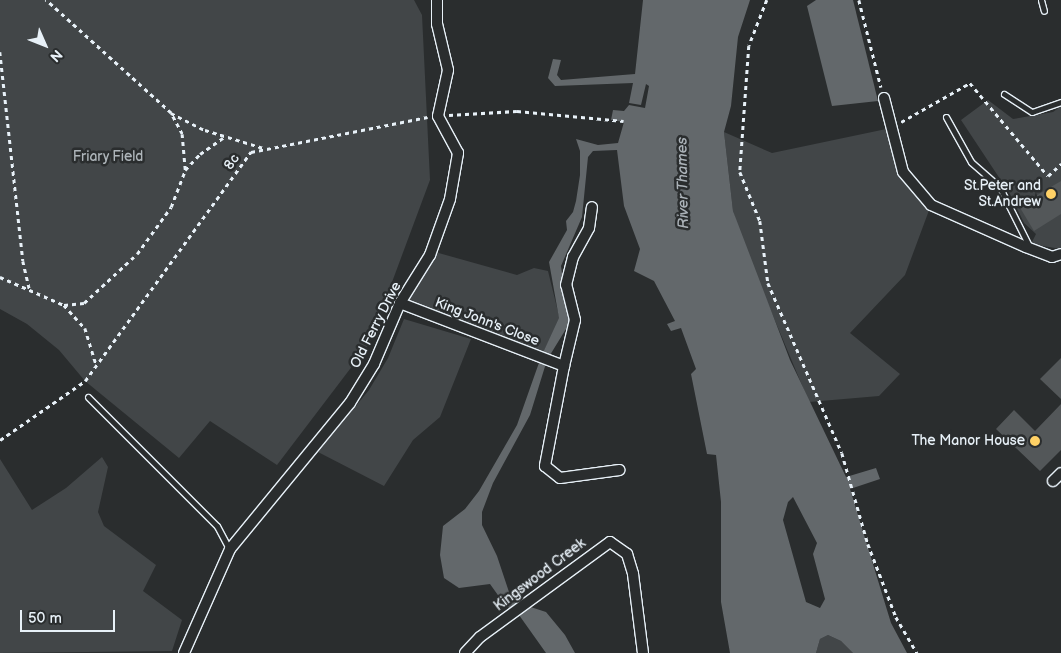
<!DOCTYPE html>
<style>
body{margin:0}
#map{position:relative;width:1061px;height:653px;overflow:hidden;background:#2a2d2e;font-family:"Balsamiq Sans",sans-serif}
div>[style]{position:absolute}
.green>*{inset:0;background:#424648}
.water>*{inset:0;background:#63686b}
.building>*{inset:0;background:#535759}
.path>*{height:2.5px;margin-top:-1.25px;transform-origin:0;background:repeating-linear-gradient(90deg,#e8f1f8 0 4px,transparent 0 8px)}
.roads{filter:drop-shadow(1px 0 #e8f1f8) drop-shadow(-1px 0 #e8f1f8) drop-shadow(0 1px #e8f1f8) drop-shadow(0 -1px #e8f1f8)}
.service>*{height:5px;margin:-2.5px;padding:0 2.5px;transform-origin:2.5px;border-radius:2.5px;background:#2a2d2e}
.minor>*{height:10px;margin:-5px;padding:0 5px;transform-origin:5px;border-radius:5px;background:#2a2d2e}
.dots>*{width:14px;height:14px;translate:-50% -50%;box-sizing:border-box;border:2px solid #2a2d2e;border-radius:50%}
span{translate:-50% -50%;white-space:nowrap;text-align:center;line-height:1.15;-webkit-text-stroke:5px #2a2d2e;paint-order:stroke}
.park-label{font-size:14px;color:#aeb5ba}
.street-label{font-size:14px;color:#e8f1f8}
.poi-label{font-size:14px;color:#e8f1f8}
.right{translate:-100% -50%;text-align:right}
.water-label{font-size:15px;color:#acb3b9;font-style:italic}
.north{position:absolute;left:20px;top:20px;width:50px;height:50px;-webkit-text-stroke:4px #2a2d2e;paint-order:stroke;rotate:134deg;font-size:14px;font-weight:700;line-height:20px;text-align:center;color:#e8f1f8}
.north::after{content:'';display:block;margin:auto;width:18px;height:22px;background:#e8f1f8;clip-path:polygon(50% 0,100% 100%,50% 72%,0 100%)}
.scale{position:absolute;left:20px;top:610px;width:95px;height:22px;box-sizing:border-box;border:2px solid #e8f1f8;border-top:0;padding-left:6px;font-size:15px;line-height:18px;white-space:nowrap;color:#e8f1f8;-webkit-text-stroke:4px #2a2d2e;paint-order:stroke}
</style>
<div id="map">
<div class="green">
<i style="clip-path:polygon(0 0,414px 0,422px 15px,430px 180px,369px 344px,277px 465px,210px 421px,179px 458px,85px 381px,59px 350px,27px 324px,0 309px)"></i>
<i style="clip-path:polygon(988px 100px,1013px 119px,1053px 112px,1061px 106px,1061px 249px,1031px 244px,1036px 234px,1024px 223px,1010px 194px,961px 120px)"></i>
<i style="clip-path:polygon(891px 128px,903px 172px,931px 205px,905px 275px,850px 333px,900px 374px,879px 396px,809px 402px,743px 244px,733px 211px,724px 132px,772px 153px)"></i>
<i style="clip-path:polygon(428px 250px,517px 275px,534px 268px,548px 271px,560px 320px,543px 353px,420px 315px,417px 316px,405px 310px)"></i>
<i style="clip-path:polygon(404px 319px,471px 339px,440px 417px,413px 440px,384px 486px,318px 452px,369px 390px,388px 358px)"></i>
<i style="clip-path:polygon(102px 457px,108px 467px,98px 512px,104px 526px,156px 565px,143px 591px,182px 620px,172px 651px,0 653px,0 459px,32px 510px,66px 488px)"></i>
<i style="clip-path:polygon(828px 635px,841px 641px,853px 653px,816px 653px,820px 639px)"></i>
</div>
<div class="water">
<i style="clip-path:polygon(evenodd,643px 0,750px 0,738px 37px,731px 106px,724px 132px,733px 211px,790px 360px,846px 477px,876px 468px,880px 479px,850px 489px,891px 623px,907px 653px,853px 653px,841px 641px,828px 635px,820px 639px,816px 653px,730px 653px,721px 602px,721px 502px,716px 455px,707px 454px,691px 374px,696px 369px,681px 328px,671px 331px,667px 324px,675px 321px,654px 281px,634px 271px,640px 249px,624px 206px,617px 150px,593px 151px,588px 157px,582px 217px,561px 266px,569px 324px,547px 360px,530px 415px,493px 483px,482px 512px,482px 525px,497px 556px,512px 601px,546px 612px,565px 635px,575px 653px,546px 653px,519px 615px,505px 605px,490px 584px,459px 588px,444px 578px,440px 555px,443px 526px,465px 509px,479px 491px,517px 425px,541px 357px,559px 318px,549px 262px,567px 230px,566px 221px,573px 212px,576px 201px,580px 175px,580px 151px,576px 139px,598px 145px,618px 143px,624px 122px,611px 120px,613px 110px,624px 111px,629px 105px,645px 108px,649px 86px,646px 84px,641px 105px,629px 103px,633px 83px,555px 86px,548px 78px,553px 59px,561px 60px,557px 75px,561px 80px,635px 74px,643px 0,793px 497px,817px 543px,813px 554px,825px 599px,820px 608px,806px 602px,783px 520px,788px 502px,793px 497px)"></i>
<i style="clip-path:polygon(816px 0,853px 0,878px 101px,832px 106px,807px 6px)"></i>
</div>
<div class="building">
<i style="clip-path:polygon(1061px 181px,1061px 214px,1034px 231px,1019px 206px)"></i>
<i style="clip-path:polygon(1061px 358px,1061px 399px,1040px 379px)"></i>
<i style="clip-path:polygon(1061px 404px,1061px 450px,1040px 471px,996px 429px,1014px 410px,1035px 431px)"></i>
</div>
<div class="path">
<i style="left:767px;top:0;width:49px;rotate:111.4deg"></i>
<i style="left:749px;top:46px;width:126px;rotate:94.1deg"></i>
<i style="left:740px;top:172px;width:53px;rotate:67.8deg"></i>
<i style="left:760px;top:221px;width:63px;rotate:82.6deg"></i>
<i style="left:768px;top:283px;width:185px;rotate:66.5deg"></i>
<i style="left:842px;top:453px;width:95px;rotate:74.1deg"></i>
<i style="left:868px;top:544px;width:78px;rotate:69deg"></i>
<i style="left:896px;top:617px;width:42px;rotate:59.7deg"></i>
<i style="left:859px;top:0;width:90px;rotate:75.8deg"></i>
<i style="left:0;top:52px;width:210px;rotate:83.7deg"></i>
<i style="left:23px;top:261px;width:31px;rotate:77deg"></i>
<i style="left:171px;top:113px;width:38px;rotate:27deg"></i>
<i style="left:205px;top:130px;width:61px;rotate:17.2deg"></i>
<i style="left:449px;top:115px;width:68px;rotate:-3.4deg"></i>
<i style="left:517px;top:111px;width:107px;rotate:5.3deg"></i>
<i style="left:901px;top:122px;width:79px;rotate:-29.5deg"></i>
<i style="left:970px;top:83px;width:121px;rotate:50deg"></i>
<i style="left:1048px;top:176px;width:18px;rotate:-43deg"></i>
<i style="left:185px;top:170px;width:22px;rotate:-47deg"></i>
<i style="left:200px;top:154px;width:32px;rotate:-35deg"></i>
<i style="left:0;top:277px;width:70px;rotate:23.6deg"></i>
<i style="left:64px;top:305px;width:20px;rotate:-6deg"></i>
<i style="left:84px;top:303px;width:72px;rotate:-42.8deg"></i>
<i style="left:137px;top:254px;width:58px;rotate:-54.1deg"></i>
<i style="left:171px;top:207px;width:40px;rotate:-69deg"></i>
<i style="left:185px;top:170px;width:36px;rotate:-95deg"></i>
<i style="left:182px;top:134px;width:24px;rotate:-118deg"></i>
<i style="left:171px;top:113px;width:169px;rotate:-137.9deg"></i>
<i style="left:64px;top:305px;width:31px;rotate:48deg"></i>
<i style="left:85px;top:328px;width:39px;rotate:73deg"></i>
<i style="left:0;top:440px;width:103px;rotate:-34.8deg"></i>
<i style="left:85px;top:381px;width:283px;rotate:-54.1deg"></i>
<i style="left:251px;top:152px;width:180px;rotate:-11.2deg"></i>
</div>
<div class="roads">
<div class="service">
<i style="left:1041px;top:0;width:11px;rotate:75deg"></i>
<i style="left:1004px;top:94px;width:33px;rotate:33deg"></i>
<i style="left:1032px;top:112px;width:31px;rotate:-19deg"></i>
<i style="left:946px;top:117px;width:51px;rotate:60.9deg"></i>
<i style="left:971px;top:162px;width:37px;rotate:41deg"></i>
<i style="left:999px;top:186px;width:69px;rotate:63.4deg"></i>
<i style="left:88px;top:397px;width:182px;rotate:45deg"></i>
<i style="left:217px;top:526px;width:26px;rotate:62deg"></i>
</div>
<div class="minor">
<i style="left:884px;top:98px;width:76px;rotate:75.6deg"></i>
<i style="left:903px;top:172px;width:43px;rotate:49.7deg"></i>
<i style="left:931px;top:205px;width:104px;rotate:23.9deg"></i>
<i style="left:1026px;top:247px;width:28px;rotate:21deg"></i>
<i style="left:1052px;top:257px;width:9px;rotate:-18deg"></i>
<i style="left:400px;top:303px;width:176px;rotate:21deg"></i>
<i style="left:564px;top:366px;width:47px;rotate:-76.6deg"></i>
<i style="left:575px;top:320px;width:36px;rotate:-104deg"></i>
<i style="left:566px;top:285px;width:29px;rotate:-76deg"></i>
<i style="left:573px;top:257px;width:33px;rotate:-61deg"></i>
<i style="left:589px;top:228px;width:21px;rotate:-82deg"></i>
<i style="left:564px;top:366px;width:102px;rotate:100.8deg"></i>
<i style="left:545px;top:466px;width:19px;rotate:39deg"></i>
<i style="left:560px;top:478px;width:60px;rotate:-7.7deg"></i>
<i style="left:1053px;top:481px;width:11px;rotate:-45deg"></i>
<i style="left:184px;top:653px;width:114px;rotate:-66.1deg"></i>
<i style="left:230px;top:549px;width:189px;rotate:-50.6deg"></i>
<i style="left:350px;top:403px;width:46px;rotate:-58.4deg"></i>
<i style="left:374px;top:364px;width:66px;rotate:-66.9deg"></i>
<i style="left:400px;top:303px;width:57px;rotate:-58deg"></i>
<i style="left:430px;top:255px;width:59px;rotate:-70.3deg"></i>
<i style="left:450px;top:199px;width:47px;rotate:-80.1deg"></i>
<i style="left:458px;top:153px;width:42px;rotate:-118.4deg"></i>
<i style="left:438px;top:116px;width:47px;rotate:-77.7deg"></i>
<i style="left:448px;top:70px;width:47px;rotate:-103.4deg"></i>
<i style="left:437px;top:24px;width:24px;rotate:-90deg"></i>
<i style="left:465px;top:653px;width:22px;rotate:-47deg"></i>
<i style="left:480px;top:637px;width:161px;rotate:-36.2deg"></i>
<i style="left:610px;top:542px;width:21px;rotate:35deg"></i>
<i style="left:627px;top:554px;width:21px;rotate:73deg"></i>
<i style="left:633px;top:574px;width:80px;rotate:82.8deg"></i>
</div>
</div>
<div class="dots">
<i style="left:1051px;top:194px;background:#ffd166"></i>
<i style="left:1035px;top:441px;background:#ffd166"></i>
</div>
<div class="park-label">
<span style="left:108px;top:157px">Friary Field</span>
</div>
<div class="street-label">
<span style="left:232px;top:162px;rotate:-55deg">8c</span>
<span style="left:487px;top:322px;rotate:21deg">King John's Close</span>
<span style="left:376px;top:325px;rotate:-63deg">Old Ferry Drive</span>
<span style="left:540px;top:575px;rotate:-37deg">Kingswood Creek</span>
</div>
<div class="poi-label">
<span class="right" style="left:1041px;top:194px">St.Peter and<br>St.Andrew</span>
<span class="right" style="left:1025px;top:441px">The Manor House</span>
</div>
<div class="water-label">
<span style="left:683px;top:183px;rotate:-91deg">River Thames</span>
</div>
<div class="north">N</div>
<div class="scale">50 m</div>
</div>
